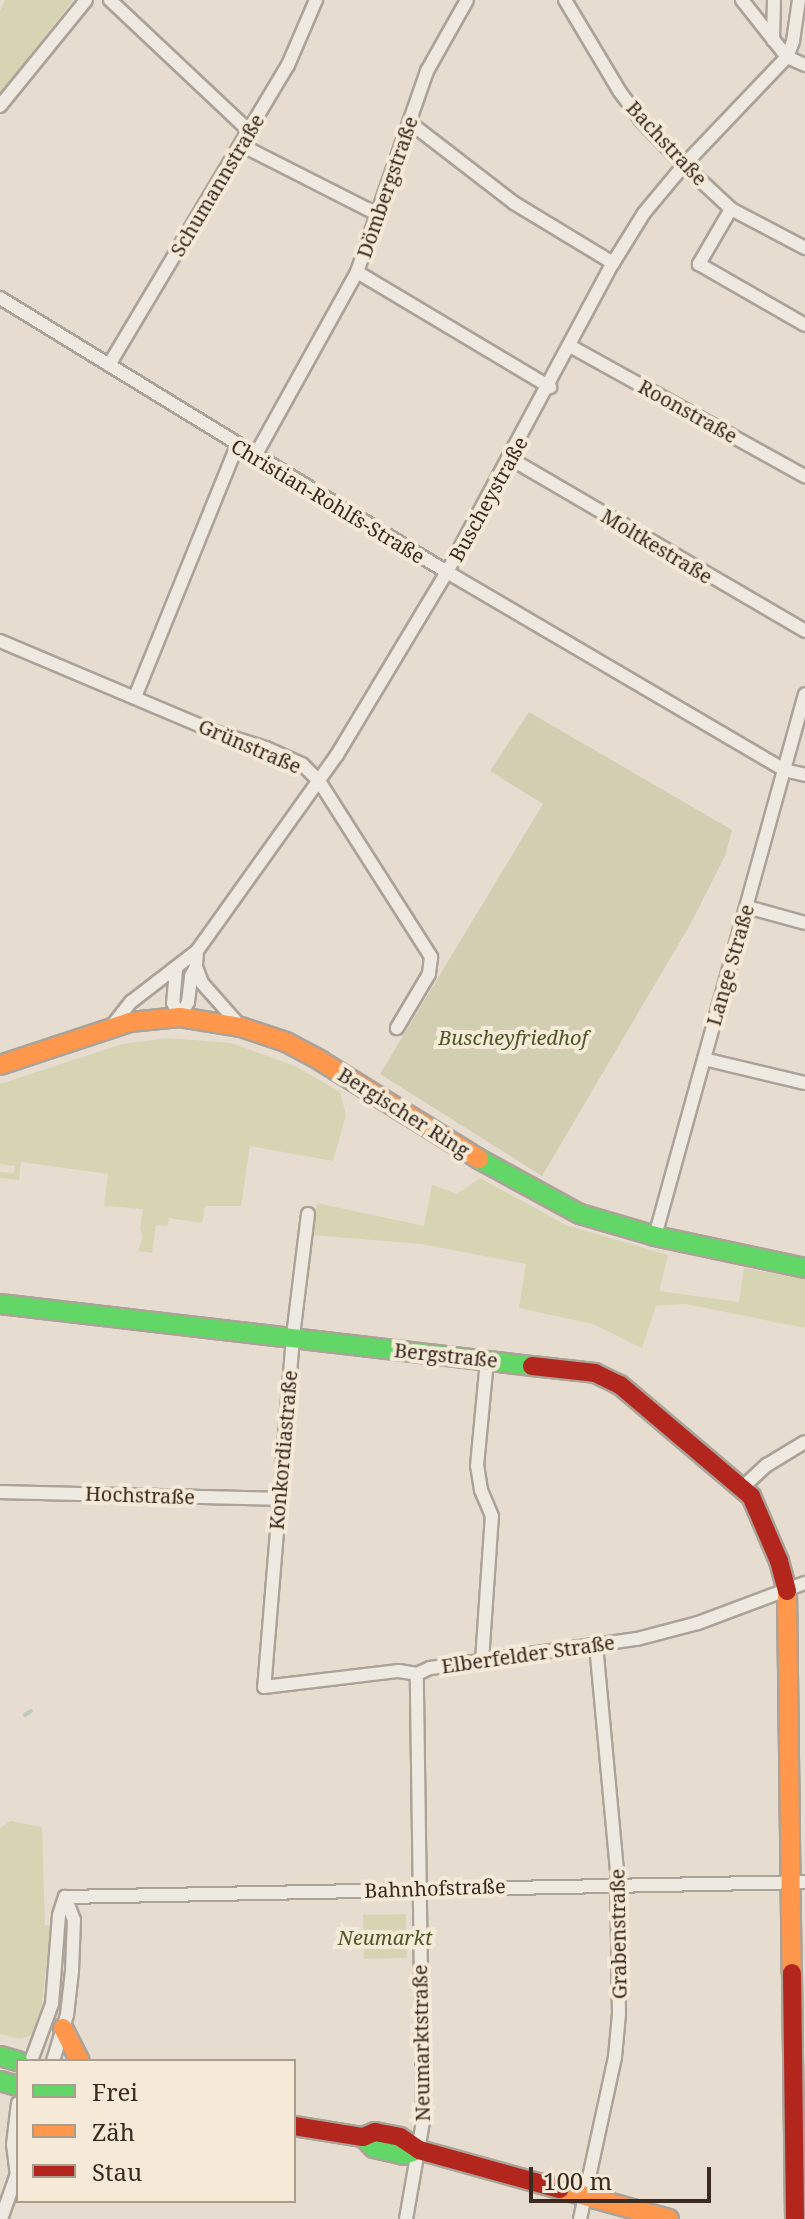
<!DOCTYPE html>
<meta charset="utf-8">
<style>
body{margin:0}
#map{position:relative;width:805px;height:2219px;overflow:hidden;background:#e6ddd0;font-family:"Noto Serif",serif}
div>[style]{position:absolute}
.green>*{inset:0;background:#d7d4b3;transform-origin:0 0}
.cemetery>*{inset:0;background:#d2ceb2}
.stream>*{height:4px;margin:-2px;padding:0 2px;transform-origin:2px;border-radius:2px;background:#bbcabf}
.roads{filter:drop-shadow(2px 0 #aba298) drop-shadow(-2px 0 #aba298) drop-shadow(0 2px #aba298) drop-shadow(0 -2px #aba298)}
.street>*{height:12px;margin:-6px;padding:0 6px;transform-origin:6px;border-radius:6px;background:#eee9e1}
.fast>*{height:18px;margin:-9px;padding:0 9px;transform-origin:9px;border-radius:9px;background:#63d668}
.slow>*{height:18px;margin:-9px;padding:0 9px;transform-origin:9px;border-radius:9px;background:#ff974d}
.jam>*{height:18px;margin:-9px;padding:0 9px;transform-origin:9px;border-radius:9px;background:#b3261e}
span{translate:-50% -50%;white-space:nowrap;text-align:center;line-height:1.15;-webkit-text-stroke:8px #f5e9d7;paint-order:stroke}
.street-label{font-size:20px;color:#3a2a20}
.park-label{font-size:20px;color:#4f5627;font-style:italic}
.legend{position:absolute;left:16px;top:2059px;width:280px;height:144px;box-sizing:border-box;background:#f5e9d7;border:2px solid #aa9d8e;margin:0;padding:10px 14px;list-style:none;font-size:24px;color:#3a2a20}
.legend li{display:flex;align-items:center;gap:16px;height:40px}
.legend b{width:40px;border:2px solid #aa9d8e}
.scale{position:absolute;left:529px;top:2167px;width:182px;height:36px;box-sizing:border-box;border:4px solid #3a2a20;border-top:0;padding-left:10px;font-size:24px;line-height:28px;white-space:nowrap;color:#3a2a20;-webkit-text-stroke:6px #f5e9d7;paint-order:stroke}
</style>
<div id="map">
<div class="green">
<i style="clip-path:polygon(5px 0,73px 0,0 93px,0 11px)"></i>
<i style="clip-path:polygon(168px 1038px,231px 1043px,295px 1066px,340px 1092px,346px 1115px,333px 1161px,250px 1146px,241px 1206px,205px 1206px,202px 1223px,169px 1218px,167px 1226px,156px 1225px,152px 1253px,138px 1251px,143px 1236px,140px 1230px,143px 1209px,104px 1206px,108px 1174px,21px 1162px,19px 1180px,0 1178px,0 1172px,14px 1173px,15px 1166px,0 1164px,0 1084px,122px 1044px)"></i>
<i style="clip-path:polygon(480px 1178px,566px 1225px,668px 1255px,659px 1291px,739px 1302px,744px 1268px,805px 1279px,805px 1328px,685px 1304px,656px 1306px,642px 1348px,593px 1324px,519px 1308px,526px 1264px,421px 1244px,312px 1235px,317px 1203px,424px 1226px,432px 1185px,457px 1194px)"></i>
<i style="clip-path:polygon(10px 1821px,42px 1827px,45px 1925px,51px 1925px,41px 2012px,33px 2034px,21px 2039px,0 2034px,0 1828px)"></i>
<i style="left:406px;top:1914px;width:44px;height:43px;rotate:89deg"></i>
</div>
<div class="cemetery">
<i style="clip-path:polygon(529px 712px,732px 830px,725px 856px,691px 923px,542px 1176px,380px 1074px,543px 804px,490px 771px)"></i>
</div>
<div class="stream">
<i style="left:25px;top:1715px;width:7px;rotate:-34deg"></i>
</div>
<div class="roads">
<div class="street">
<i style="left:110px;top:0;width:191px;rotate:43.3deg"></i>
<i style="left:565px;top:0;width:107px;rotate:59.1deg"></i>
<i style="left:620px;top:92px;width:34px;rotate:53deg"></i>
<i style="left:640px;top:119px;width:64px;rotate:46.3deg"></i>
<i style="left:684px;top:165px;width:64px;rotate:43.1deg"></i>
<i style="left:731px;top:209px;width:84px;rotate:27.8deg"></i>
<i style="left:742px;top:0;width:73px;rotate:51.7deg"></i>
<i style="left:787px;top:57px;width:20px;rotate:24deg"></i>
<i style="left:773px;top:40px;width:40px;rotate:-88.6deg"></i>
<i style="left:0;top:106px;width:136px;rotate:-50.9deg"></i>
<i style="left:409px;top:122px;width:133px;rotate:37.6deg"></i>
<i style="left:514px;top:203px;width:116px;rotate:31.2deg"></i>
<i style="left:241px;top:145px;width:155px;rotate:26.9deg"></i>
<i style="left:731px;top:209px;width:64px;rotate:120.2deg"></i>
<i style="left:699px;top:264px;width:122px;rotate:29.9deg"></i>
<i style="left:357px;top:272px;width:225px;rotate:30.8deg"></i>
<i style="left:0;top:298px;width:524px;rotate:31.51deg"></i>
<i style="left:447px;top:572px;width:391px;rotate:30.4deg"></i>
<i style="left:784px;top:770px;width:22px;rotate:13deg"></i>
<i style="left:570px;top:346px;width:269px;rotate:29deg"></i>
<i style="left:109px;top:365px;width:349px;rotate:-59.2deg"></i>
<i style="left:288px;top:65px;width:71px;rotate:-66.7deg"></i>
<i style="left:255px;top:456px;width:210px;rotate:-61deg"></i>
<i style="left:357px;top:272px;width:213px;rotate:-70.8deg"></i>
<i style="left:427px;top:71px;width:81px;rotate:-60.6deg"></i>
<i style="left:511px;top:459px;width:341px;rotate:30.3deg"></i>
<i style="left:0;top:641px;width:237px;rotate:22.9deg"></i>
<i style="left:218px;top:733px;width:50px;rotate:17.4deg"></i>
<i style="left:266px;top:748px;width:39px;rotate:24deg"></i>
<i style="left:302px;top:764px;width:24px;rotate:45deg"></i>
<i style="left:319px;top:781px;width:209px;rotate:57.5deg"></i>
<i style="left:431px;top:957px;width:17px;rotate:97deg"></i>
<i style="left:429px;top:974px;width:63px;rotate:120.7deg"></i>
<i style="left:135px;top:697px;width:271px;rotate:-67.9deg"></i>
<i style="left:747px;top:907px;width:60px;rotate:15.4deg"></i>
<i style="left:197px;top:951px;width:16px;rotate:94deg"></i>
<i style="left:196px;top:967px;width:17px;rotate:69deg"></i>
<i style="left:202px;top:983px;width:59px;rotate:48.4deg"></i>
<i style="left:176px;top:970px;width:33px;rotate:95deg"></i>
<i style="left:173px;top:1003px;width:16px;rotate:63deg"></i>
<i style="left:180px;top:1017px;width:17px;rotate:-62deg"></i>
<i style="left:188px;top:1002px;width:26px;rotate:-83deg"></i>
<i style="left:191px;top:976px;width:10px;rotate:-61deg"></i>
<i style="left:112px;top:1026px;width:31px;rotate:-52deg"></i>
<i style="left:131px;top:1002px;width:83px;rotate:-37.7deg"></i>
<i style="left:197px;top:951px;width:241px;rotate:-54.5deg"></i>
<i style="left:337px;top:755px;width:214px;rotate:-59deg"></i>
<i style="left:447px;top:572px;width:351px;rotate:-61.8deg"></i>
<i style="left:613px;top:263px;width:59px;rotate:-58.2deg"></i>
<i style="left:644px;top:213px;width:62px;rotate:-50.2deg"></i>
<i style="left:684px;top:165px;width:149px;rotate:-46.4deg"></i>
<i style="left:787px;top:57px;width:17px;rotate:-69deg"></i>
<i style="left:793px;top:41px;width:41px;rotate:-81.7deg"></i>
<i style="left:704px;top:1059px;width:104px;rotate:13.4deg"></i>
<i style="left:308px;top:1214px;width:124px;rotate:97deg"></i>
<i style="left:293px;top:1337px;width:351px;rotate:94.7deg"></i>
<i style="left:264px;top:1687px;width:136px;rotate:-6.8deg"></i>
<i style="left:399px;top:1671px;width:18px;rotate:9deg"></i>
<i style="left:417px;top:1674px;width:14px;rotate:-25deg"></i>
<i style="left:430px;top:1668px;width:209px;rotate:-8deg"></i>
<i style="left:637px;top:1639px;width:63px;rotate:-14.7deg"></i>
<i style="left:698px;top:1623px;width:114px;rotate:-20.5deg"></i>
<i style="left:655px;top:1236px;width:562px;rotate:-74.53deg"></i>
<i style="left:743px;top:1487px;width:33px;rotate:-43deg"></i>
<i style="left:767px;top:1465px;width:44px;rotate:-31.2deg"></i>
<i style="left:0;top:1492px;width:279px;rotate:1.4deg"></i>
<i style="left:482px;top:1661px;width:145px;rotate:-86.1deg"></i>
<i style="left:492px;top:1516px;width:28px;rotate:-113deg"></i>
<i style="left:481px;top:1490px;width:24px;rotate:-99deg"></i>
<i style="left:477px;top:1466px;width:106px;rotate:-84.6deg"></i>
<i style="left:65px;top:1897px;width:740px;rotate:-1.16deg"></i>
<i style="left:31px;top:2061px;width:61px;rotate:-69.8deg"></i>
<i style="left:52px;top:2004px;width:89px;rotate:-85.5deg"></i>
<i style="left:59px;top:1915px;width:19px;rotate:-72deg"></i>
<i style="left:53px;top:2061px;width:48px;rotate:-73.1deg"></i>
<i style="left:67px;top:2015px;width:44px;rotate:-83.5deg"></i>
<i style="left:72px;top:1971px;width:51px;rotate:-87.8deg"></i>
<i style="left:74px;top:1920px;width:25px;rotate:-111deg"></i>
<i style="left:17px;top:2176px;width:31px;rotate:-97deg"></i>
<i style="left:13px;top:2145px;width:42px;rotate:-83.2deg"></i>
<i style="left:1px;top:2219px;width:51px;rotate:-70.5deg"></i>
<i style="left:406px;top:2219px;width:98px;rotate:-80.1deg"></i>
<i style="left:423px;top:2122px;width:448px;rotate:-90.8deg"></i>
<i style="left:580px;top:2219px;width:166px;rotate:-77.8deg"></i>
<i style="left:615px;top:2057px;width:43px;rotate:-84.7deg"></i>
<i style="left:619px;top:2014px;width:143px;rotate:-90.8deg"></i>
<i style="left:617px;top:1871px;width:226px;rotate:-95.3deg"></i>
</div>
<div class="fast">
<i style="left:479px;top:1159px;width:115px;rotate:28.6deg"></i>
<i style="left:580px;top:1214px;width:78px;rotate:16.3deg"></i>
<i style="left:655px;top:1236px;width:153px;rotate:12deg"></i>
<i style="left:0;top:1304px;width:536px;rotate:6.65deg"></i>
<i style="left:0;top:2056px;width:19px;rotate:16deg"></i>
<i style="left:0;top:2081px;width:19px;rotate:16deg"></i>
<i style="left:363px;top:2137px;width:16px;rotate:45deg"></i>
<i style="left:374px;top:2148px;width:31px;rotate:13deg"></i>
<i style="left:404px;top:2155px;width:16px;rotate:-18deg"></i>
</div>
<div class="slow">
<i style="left:0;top:1065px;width:137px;rotate:-18.3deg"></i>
<i style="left:130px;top:1022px;width:50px;rotate:-5.7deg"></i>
<i style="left:180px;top:1017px;width:62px;rotate:9.3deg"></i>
<i style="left:241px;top:1027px;width:47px;rotate:18.4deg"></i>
<i style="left:286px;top:1042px;width:40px;rotate:28deg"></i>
<i style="left:321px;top:1061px;width:186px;rotate:31.8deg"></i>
<i style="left:787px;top:1591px;width:382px;rotate:89.3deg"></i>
<i style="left:63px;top:2028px;width:37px;rotate:63deg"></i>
<i style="left:560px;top:2189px;width:113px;rotate:15.4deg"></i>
</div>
<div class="jam">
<i style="left:532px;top:1366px;width:63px;rotate:6.3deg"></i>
<i style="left:595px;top:1373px;width:28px;rotate:26deg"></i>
<i style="left:620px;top:1385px;width:172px;rotate:40.3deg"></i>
<i style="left:751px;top:1496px;width:71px;rotate:66.7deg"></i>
<i style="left:779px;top:1561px;width:31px;rotate:75deg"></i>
<i style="left:792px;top:1973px;width:246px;rotate:89.3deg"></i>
<i style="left:294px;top:2126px;width:70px;rotate:9.1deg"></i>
<i style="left:363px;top:2137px;width:13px;rotate:-23deg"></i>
<i style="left:375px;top:2132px;width:25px;rotate:11deg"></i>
<i style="left:400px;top:2137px;width:23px;rotate:34deg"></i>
<i style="left:419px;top:2150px;width:146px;rotate:15.5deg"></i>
</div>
</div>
<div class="street-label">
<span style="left:667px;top:143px;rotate:47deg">Bachstraße</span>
<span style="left:217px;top:185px;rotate:-59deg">Schumannstraße</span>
<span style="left:387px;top:187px;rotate:-71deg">Dömbergstraße</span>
<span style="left:688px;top:411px;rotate:29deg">Roonstraße</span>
<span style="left:488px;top:499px;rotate:-61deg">Buscheystraße</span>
<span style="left:328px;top:501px;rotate:31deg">Christian-Rohlfs-Straße</span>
<span style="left:657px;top:546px;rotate:31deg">Moltkestraße</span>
<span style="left:250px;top:746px;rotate:23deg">Grünstraße</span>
<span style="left:730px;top:965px;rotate:-74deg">Lange Straße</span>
<span style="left:404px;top:1112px;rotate:32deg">Bergischer Ring</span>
<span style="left:446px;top:1355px;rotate:6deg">Bergstraße</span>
<span style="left:283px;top:1450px;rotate:-85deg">Konkordiastraße</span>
<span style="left:140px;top:1495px;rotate:2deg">Hochstraße</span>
<span style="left:528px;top:1654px;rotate:-8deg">Elberfelder Straße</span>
<span style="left:435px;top:1888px;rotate:-2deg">Bahnhofstraße</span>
<span style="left:618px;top:1934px;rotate:-91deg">Grabenstraße</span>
<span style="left:421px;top:2043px;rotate:-91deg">Neumarktstraße</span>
</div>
<div class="park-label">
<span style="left:513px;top:1037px">Buscheyfriedhof</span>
<span style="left:385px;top:1937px">Neumarkt</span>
</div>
<ul class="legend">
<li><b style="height:10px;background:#63d668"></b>Frei</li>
<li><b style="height:10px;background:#ff974d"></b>Zäh</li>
<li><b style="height:10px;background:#b3261e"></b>Stau</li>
</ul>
<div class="scale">100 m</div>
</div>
